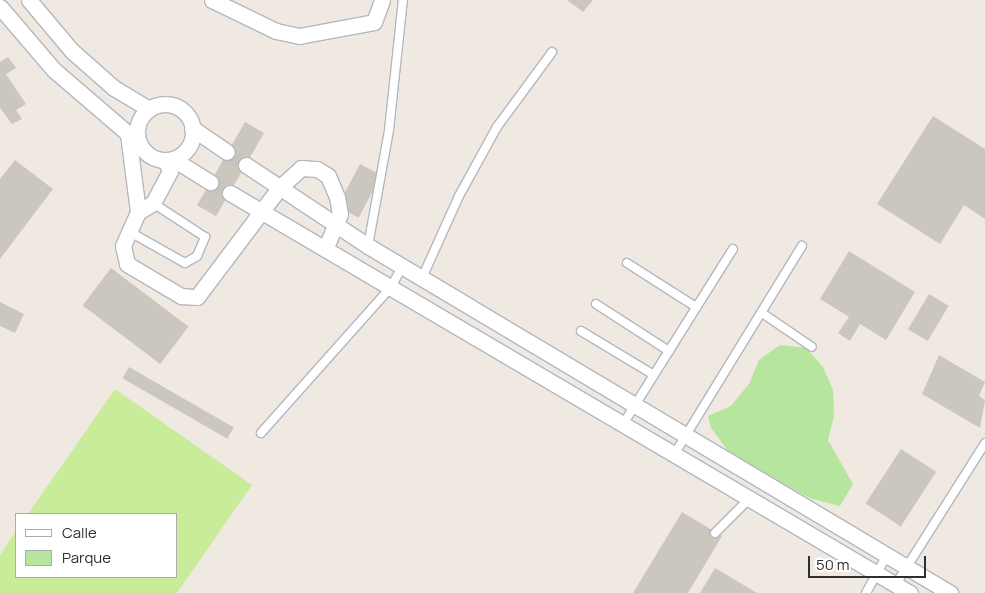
<!DOCTYPE html>
<style>
body{margin:0}
#map{position:relative;width:985px;height:593px;overflow:hidden;background:#efe9e1;font-family:Manrope,sans-serif}
div>[style]{position:absolute}
.green>*{inset:0;background:#b6e59e}
.pitch>*{inset:0;background:#c9ec9a}
.building>*{inset:0;background:#cbc7bf;transform-origin:0 0}
.minor-tunnel>*{height:15px;margin-top:-7.5px;transform-origin:0;background:repeating-linear-gradient(90deg,#c8c4bd 0 15px,transparent 0 23px)}
.roads{filter:drop-shadow(1px 0 #b4b7c1) drop-shadow(-1px 0 #b4b7c1) drop-shadow(0 1px #b4b7c1) drop-shadow(0 -1px #b4b7c1)}
.service>*{height:8px;margin:-4px;padding:0 4px;transform-origin:4px;border-radius:4px;background:#fff}
.minor>*{height:15px;margin:-7.5px;padding:0 7.5px;transform-origin:7.5px;border-radius:7.5px;background:#fff}
.minor>.ring{margin:-7.5px;padding:0;box-sizing:content-box;background:none;border:15px solid #fff;border-radius:50%}
span{translate:-50% -50%;white-space:nowrap;text-align:center;line-height:1.15;-webkit-text-stroke:5px #fff;paint-order:stroke}
.legend{position:absolute;left:15px;top:513px;width:162px;height:65px;box-sizing:border-box;background:#fff;border:1px solid #ababab;margin:0;padding:6px 9px;list-style:none;font-size:15px;color:#2e2e2e}
.legend li{display:flex;align-items:center;gap:10px;height:25px}
.legend b{width:25px;border:1px solid #ababab}
.scale{position:absolute;left:808px;top:556px;width:118px;height:22px;box-sizing:border-box;border:2px solid #2e2e2e;border-top:0;padding-left:6px;font-size:15px;line-height:18px;white-space:nowrap;color:#2e2e2e;-webkit-text-stroke:4px #fff;paint-order:stroke}
</style>
<div id="map">
<div class="green">
<i style="clip-path:polygon(780px 345px,806px 348px,823px 367px,833px 390px,834px 416px,828px 440px,853px 484px,840px 506px,812px 499px,752px 469px,729px 452px,711px 428px,708px 416px,731px 406px,749px 384px,759px 360px)"></i>
</div>
<div class="pitch">
<i style="clip-path:polygon(115px 389px,252px 485px,177px 593px,0 593px,0 555px,16px 531px,16px 577px,176px 577px,176px 514px,28px 514px)"></i>
</div>
<div class="building">
<i style="clip-path:polygon(567px 0,593px 0,583px 12px)"></i>
<i style="clip-path:polygon(8px 57px,16px 68px,6px 74px,26px 104px,16px 110px,22px 119px,12px 124px,0 108px,0 62px)"></i>
<i style="clip-path:polygon(933px 116px,985px 149px,985px 219px,964px 205px,940px 244px,877px 204px)"></i>
<i style="left:245px;top:122px;width:22px;height:96px;rotate:30deg"></i>
<i style="clip-path:polygon(15px 160px,53px 189px,0 259px,0 179px)"></i>
<i style="left:360px;top:164px;width:24px;height:48px;rotate:28deg"></i>
<i style="clip-path:polygon(849px 251px,915px 292px,886px 340px,860px 324px,850px 341px,838px 333px,849px 317px,820px 299px)"></i>
<i style="left:111px;top:268px;width:97px;height:47px;rotate:37deg"></i>
<i style="left:929px;top:294px;width:23px;height:41px;rotate:31deg"></i>
<i style="clip-path:polygon(0 302px,24px 314px,15px 333px,0 326px)"></i>
<i style="clip-path:polygon(939px 355px,985px 382px,979px 396px,985px 400px,980px 428px,922px 394px)"></i>
<i style="left:129px;top:367px;width:121px;height:13px;rotate:30deg"></i>
<i style="left:901px;top:449px;width:42px;height:65px;rotate:33deg"></i>
<i style="clip-path:polygon(682px 512px,722px 536px,688px 593px,633px 593px)"></i>
<i style="clip-path:polygon(715px 568px,757px 593px,700px 593px)"></i>
</div>
<div class="minor-tunnel">
<i style="left:227px;top:152px;width:23px;rotate:34deg"></i>
<i style="left:210px;top:182px;width:23px;rotate:29deg"></i>
</div>
<div class="roads">
<div class="service">
<i style="left:130px;top:232px;width:63px;rotate:29.4deg"></i>
<i style="left:185px;top:263px;width:14px;rotate:-30deg"></i>
<i style="left:197px;top:256px;width:21px;rotate:-67deg"></i>
<i style="left:205px;top:237px;width:62px;rotate:-146.8deg"></i>
<i style="left:368px;top:246px;width:118px;rotate:-79.7deg"></i>
<i style="left:389px;top:130px;width:131px;rotate:-83.9deg"></i>
<i style="left:627px;top:263px;width:82px;rotate:32.5deg"></i>
<i style="left:422px;top:278px;width:90px;rotate:-65.7deg"></i>
<i style="left:459px;top:196px;width:79px;rotate:-61.2deg"></i>
<i style="left:497px;top:127px;width:93px;rotate:-53.7deg"></i>
<i style="left:596px;top:304px;width:87px;rotate:32.8deg"></i>
<i style="left:762px;top:313px;width:60px;rotate:34.2deg"></i>
<i style="left:581px;top:331px;width:85px;rotate:31.1deg"></i>
<i style="left:625px;top:421px;width:203px;rotate:-57.9deg"></i>
<i style="left:261px;top:433px;width:195px;rotate:-48.3deg"></i>
<i style="left:391px;top:287px;width:23px;rotate:-61deg"></i>
<i style="left:675px;top:453px;width:243px;rotate:-58.5deg"></i>
<i style="left:715px;top:533px;width:47px;rotate:-45deg"></i>
<i style="left:896px;top:584px;width:167px;rotate:-57.7deg"></i>
<i style="left:866px;top:593px;width:43px;rotate:-61.1deg"></i>
</div>
<div class="minor">
<i style="left:29px;top:0;width:67px;rotate:49.9deg"></i>
<i style="left:72px;top:51px;width:56px;rotate:41.4deg"></i>
<i style="left:114px;top:88px;width:41px;rotate:31deg"></i>
<i style="left:212px;top:0;width:71px;rotate:25.8deg"></i>
<i style="left:276px;top:31px;width:24px;rotate:12deg"></i>
<i style="left:299px;top:36px;width:76px;rotate:-10.6deg"></i>
<i style="left:374px;top:22px;width:23px;rotate:-70deg"></i>
<i style="left:0;top:7px;width:83px;rotate:49.4deg"></i>
<i style="left:54px;top:70px;width:113px;rotate:40.7deg"></i>
<i class="ring" style="left:137px;top:104px;width:41px;height:41px"></i>
<i style="left:192px;top:128px;width:42px;rotate:34.4deg"></i>
<i style="left:128px;top:134px;width:79px;rotate:82.7deg"></i>
<i style="left:138px;top:212px;width:37px;rotate:114deg"></i>
<i style="left:123px;top:246px;width:18px;rotate:77deg"></i>
<i style="left:127px;top:264px;width:63px;rotate:30.7deg"></i>
<i style="left:181px;top:296px;width:16px;rotate:4deg"></i>
<i style="left:197px;top:297px;width:136px;rotate:-53deg"></i>
<i style="left:279px;top:188px;width:30px;rotate:-42deg"></i>
<i style="left:301px;top:168px;width:16px;rotate:4deg"></i>
<i style="left:317px;top:169px;width:13px;rotate:32deg"></i>
<i style="left:328px;top:176px;width:23px;rotate:67deg"></i>
<i style="left:337px;top:197px;width:17px;rotate:80deg"></i>
<i style="left:340px;top:214px;width:38px;rotate:113deg"></i>
<i style="left:173px;top:159px;width:44px;rotate:31.9deg"></i>
<i style="left:246px;top:165px;width:146px;rotate:33.6deg"></i>
<i style="left:368px;top:246px;width:678px;rotate:30.8deg"></i>
<i style="left:230px;top:193px;width:789px;rotate:30.47deg"></i>
<i style="left:138px;top:212px;width:17px;rotate:-31deg"></i>
<i style="left:153px;top:203px;width:36px;rotate:-62deg"></i>
<i style="left:170px;top:171px;width:12px;rotate:-114deg"></i>
</div>
</div>
<ul class="legend">
<li><b style="height:6px;background:#fff"></b>Calle</li>
<li><b style="height:14px;background:#b6e59e"></b>Parque</li>
</ul>
<div class="scale">50 m</div>
</div>
